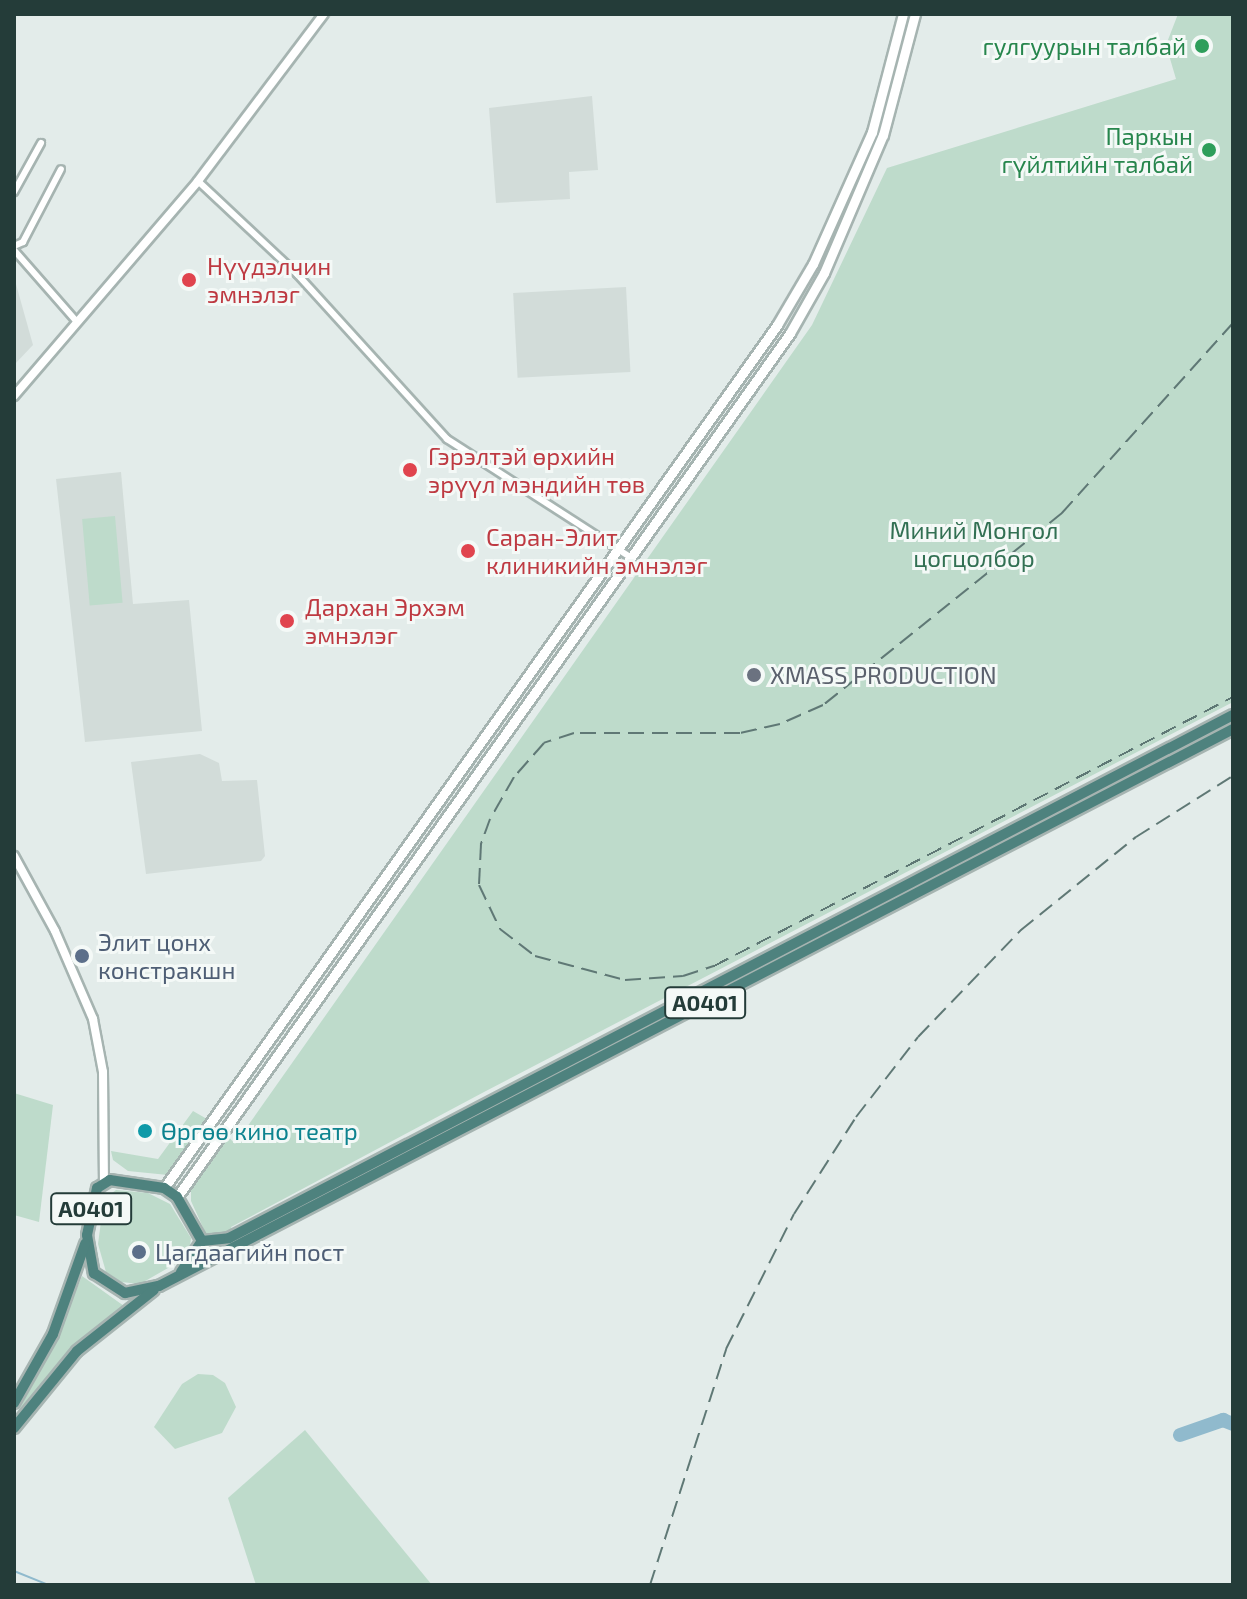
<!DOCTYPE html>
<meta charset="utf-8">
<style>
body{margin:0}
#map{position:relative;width:1247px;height:1599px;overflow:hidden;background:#e3ecea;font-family:"Exo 2",sans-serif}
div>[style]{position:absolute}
.built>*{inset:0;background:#d2dcd9;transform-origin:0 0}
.green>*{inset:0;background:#bedbcb;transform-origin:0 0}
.stream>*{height:2px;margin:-1px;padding:0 1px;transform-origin:1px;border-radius:1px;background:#90bacd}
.river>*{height:14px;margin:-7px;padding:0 7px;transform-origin:7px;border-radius:7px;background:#90bacd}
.roads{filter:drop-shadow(2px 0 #a6b4b1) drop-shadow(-2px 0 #a6b4b1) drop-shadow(0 2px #a6b4b1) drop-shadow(0 -2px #a6b4b1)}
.minor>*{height:6px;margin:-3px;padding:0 3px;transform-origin:3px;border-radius:3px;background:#fff}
.tertiary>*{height:8px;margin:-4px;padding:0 4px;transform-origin:4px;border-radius:4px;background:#fff}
.secondary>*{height:9px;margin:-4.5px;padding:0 4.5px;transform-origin:4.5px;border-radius:4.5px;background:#fff}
.trunk>*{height:10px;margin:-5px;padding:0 5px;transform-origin:5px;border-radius:5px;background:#4e827e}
.rail>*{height:2px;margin-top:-1px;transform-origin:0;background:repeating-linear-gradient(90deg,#5f7875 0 16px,transparent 0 24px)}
.dots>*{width:22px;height:22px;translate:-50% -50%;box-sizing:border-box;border:4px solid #f4f9f7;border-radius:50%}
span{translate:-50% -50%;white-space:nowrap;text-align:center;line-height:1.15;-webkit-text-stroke:6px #f4f9f7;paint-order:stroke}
.shield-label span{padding:2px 6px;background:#f4f9f7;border:2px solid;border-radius:6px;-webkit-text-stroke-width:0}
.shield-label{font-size:22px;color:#243c39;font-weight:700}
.leisure-label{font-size:24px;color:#27864d}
.right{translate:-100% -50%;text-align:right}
.health-label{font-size:24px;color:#be3a42}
.left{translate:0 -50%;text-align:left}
.park-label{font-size:24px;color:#327053}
.worship-label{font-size:24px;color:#5b616d}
.service-label{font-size:24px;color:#4e5e75}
.culture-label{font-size:24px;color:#0d838f}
.frame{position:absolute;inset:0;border:16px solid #243c39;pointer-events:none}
</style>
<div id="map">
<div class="built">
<i style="clip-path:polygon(592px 96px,598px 170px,569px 172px,570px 199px,496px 203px,489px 108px)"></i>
<i style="clip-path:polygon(14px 277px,33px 345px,14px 365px)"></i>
<i style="left:626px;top:287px;width:85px;height:113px;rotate:87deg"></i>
<i style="clip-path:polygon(121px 472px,133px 604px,189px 600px,202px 731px,85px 742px,56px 479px)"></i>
<i style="clip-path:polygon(200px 754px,219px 763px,222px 781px,257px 780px,265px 856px,261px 861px,146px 874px,131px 762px)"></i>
</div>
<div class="green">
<i style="clip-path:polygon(1178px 14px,1233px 14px,1233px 702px,484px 1092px,231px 1227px,233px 1232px,213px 1238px,206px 1234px,191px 1201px,191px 1185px,226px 1134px,235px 1144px,812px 325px,887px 168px,1176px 79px,1166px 45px)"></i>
<i style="left:115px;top:516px;width:87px;height:33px;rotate:85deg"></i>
<i style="clip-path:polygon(14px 1093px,53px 1105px,39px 1222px,14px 1215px)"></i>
<i style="clip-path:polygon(193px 1111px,207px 1119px,168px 1175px,128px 1171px,113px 1160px,111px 1151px,158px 1159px)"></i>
<i style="clip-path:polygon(116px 1190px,148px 1193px,170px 1204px,191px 1238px,189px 1256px,140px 1284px,121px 1282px,106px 1272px,98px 1244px,104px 1199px)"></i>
<i style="clip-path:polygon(82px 1276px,124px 1306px,77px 1346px,14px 1418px,49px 1355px)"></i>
<i style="clip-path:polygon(198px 1374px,213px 1375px,225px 1383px,236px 1407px,222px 1433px,175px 1449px,154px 1427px,182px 1384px)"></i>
<i style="clip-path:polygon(305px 1430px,432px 1585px,256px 1585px,228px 1498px)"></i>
</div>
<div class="stream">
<i style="left:14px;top:1571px;width:37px;rotate:22deg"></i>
</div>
<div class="river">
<i style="left:1180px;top:1435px;width:46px;rotate:-19.2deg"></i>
<i style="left:1223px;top:1420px;width:11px;rotate:22deg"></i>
</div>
<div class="roads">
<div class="minor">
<i style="left:198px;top:181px;width:136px;rotate:43.2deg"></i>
<i style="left:297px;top:274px;width:223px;rotate:47.7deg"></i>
<i style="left:447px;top:439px;width:218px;rotate:32.8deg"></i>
<i style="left:14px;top:192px;width:56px;rotate:-61.1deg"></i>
<i style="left:14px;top:246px;width:10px;rotate:-24deg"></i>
<i style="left:23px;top:242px;width:82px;rotate:-62.5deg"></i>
<i style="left:14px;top:250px;width:96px;rotate:48.8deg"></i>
</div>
<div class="tertiary">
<i style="left:14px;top:396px;width:283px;rotate:-49.4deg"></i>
<i style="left:198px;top:181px;width:209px;rotate:-53deg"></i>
<i style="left:14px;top:856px;width:85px;rotate:61.3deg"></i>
<i style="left:55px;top:931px;width:96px;rotate:66.6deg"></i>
<i style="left:93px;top:1019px;width:54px;rotate:79.3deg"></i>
<i style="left:103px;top:1072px;width:111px;rotate:89.5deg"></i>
</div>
<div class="secondary">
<i style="left:164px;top:1188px;width:1059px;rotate:-54.61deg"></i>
<i style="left:777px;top:325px;width:71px;rotate:-59.5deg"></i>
<i style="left:813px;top:264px;width:145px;rotate:-65.9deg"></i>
<i style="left:872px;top:132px;width:122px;rotate:-75.3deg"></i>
<i style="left:177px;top:1197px;width:1059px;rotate:-54.64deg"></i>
<i style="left:790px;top:333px;width:69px;rotate:-60.5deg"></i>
<i style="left:824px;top:273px;width:150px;rotate:-66.9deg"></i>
<i style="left:883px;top:135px;width:125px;rotate:-75.2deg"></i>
</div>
<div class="trunk">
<i style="left:202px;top:1241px;width:51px;rotate:-119.6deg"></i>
<i style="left:177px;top:1197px;width:16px;rotate:-145deg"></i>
<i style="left:164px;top:1188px;width:55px;rotate:-171.6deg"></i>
<i style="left:110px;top:1180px;width:15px;rotate:148deg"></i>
<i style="left:97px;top:1188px;width:48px;rotate:102deg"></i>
<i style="left:87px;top:1235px;width:39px;rotate:80deg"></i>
<i style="left:94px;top:1273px;width:37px;rotate:33deg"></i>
<i style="left:125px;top:1293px;width:35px;rotate:-12deg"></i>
<i style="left:159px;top:1286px;width:1210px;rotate:-27.41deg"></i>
<i style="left:202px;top:1241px;width:27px;rotate:-6deg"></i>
<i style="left:229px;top:1238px;width:1132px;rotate:-27.52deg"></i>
<i style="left:181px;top:1272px;width:37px;rotate:-56deg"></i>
<i style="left:14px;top:1403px;width:79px;rotate:-60.5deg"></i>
<i style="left:53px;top:1334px;width:96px;rotate:-70.4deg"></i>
<i style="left:14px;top:1428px;width:99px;rotate:-50.7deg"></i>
<i style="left:77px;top:1351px;width:98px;rotate:-38.4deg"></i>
</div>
</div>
<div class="rail">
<i style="left:1233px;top:323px;width:256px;rotate:132deg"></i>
<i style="left:1062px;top:513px;width:307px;rotate:141.2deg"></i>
<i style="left:823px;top:705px;width:47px;rotate:156.2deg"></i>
<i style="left:780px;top:724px;width:41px;rotate:167.3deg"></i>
<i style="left:740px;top:733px;width:166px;rotate:180deg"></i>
<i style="left:574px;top:733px;width:32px;rotate:162deg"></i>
<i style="left:544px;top:743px;width:45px;rotate:131.4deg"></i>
<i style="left:514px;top:777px;width:48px;rotate:119.7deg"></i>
<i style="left:490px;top:819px;width:27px;rotate:110deg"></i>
<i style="left:481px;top:844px;width:41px;rotate:92.8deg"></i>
<i style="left:479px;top:885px;width:49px;rotate:64.5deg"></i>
<i style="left:500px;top:929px;width:44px;rotate:37.6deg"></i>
<i style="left:535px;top:956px;width:93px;rotate:14.9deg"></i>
<i style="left:625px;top:980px;width:58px;rotate:-3.9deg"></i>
<i style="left:683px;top:976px;width:33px;rotate:-18deg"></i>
<i style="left:714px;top:966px;width:585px;rotate:-27.4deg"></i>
<i style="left:650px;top:1585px;width:248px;rotate:-72.1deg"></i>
<i style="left:726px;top:1349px;width:151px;rotate:-63.3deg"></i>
<i style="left:794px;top:1214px;width:115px;rotate:-57.4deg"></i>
<i style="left:856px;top:1117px;width:101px;rotate:-52.2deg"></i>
<i style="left:918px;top:1037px;width:149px;rotate:-46.1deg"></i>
<i style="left:1021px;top:930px;width:148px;rotate:-39deg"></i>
<i style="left:1136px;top:837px;width:115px;rotate:-32.2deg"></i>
</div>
<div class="dots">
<i style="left:1202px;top:46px;background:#2e9e5b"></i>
<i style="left:1209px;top:150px;background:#2e9e5b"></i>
<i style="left:189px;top:280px;background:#e0444e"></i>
<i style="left:410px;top:470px;background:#e0444e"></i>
<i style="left:468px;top:551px;background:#e0444e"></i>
<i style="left:287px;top:621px;background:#e0444e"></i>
<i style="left:754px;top:675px;background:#6b7280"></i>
<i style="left:82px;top:956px;background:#5c6f8a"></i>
<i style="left:145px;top:1131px;background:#0f9aa8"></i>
<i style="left:139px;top:1252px;background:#5c6f8a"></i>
</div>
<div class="shield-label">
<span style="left:705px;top:1003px">A0401</span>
<span style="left:91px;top:1209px">A0401</span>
</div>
<div class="leisure-label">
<span class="right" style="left:1186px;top:46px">гулгуурын талбай</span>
<span class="right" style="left:1193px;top:150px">Паркын<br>гүйлтийн талбай</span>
</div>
<div class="health-label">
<span class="left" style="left:207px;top:280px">Нүүдэлчин<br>эмнэлэг</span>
<span class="left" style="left:428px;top:470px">Гэрэлтэй өрхийн<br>эрүүл мэндийн төв</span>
<span class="left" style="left:486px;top:551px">Саран-Элит<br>клиникийн эмнэлэг</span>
<span class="left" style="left:305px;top:621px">Дархан Эрхэм<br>эмнэлэг</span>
</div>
<div class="park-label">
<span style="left:974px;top:544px">Миний Монгол<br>цогцолбор</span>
</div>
<div class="worship-label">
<span class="left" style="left:770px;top:675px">XMASS PRODUCTION</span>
</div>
<div class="service-label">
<span class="left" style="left:98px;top:956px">Элит цонх<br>констракшн</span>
<span class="left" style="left:155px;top:1252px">Цагдаагийн пост</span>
</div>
<div class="culture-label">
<span class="left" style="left:161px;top:1131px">Өргөө кино театр</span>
</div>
<div class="frame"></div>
</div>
